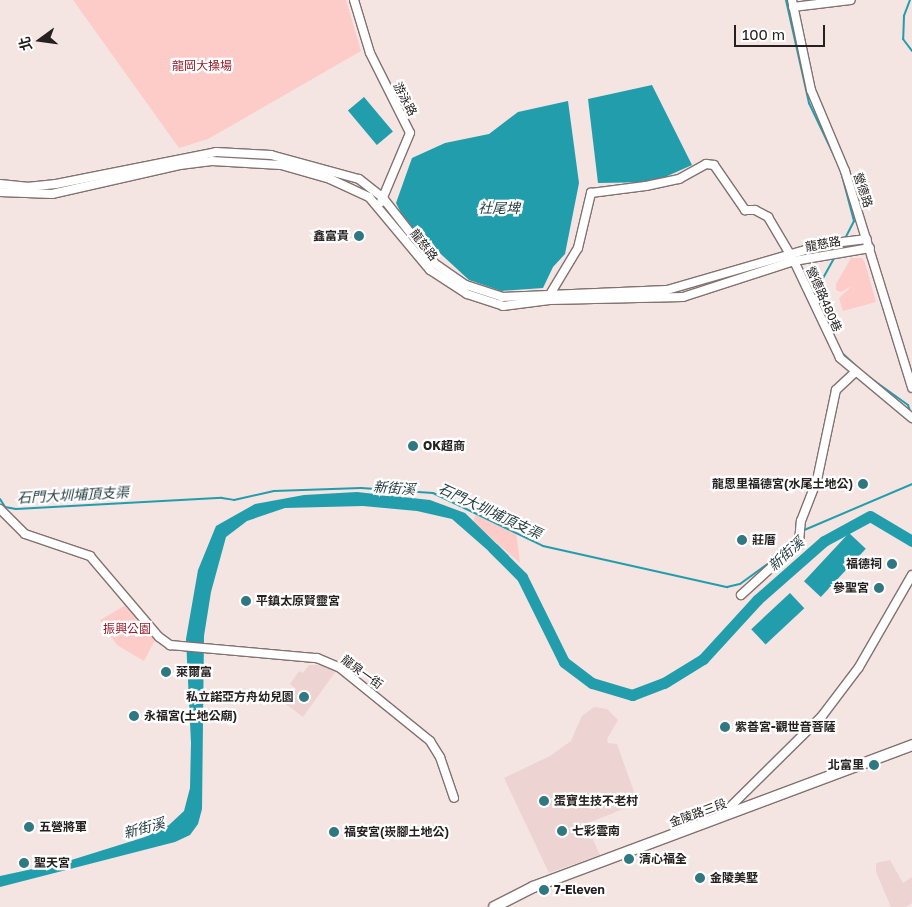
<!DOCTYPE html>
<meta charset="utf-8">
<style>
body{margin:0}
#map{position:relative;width:912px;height:907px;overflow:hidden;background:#f4e4e2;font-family:"Golos Text","Noto Sans TC",sans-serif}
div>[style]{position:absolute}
.built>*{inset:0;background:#edd4d2}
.green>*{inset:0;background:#fdccc9}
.water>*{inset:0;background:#229dac;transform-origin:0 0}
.stream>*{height:2px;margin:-1px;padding:0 1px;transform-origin:1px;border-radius:1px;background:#229dac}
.river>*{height:11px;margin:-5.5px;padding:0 5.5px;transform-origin:5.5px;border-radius:5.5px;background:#229dac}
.roads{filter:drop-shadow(1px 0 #817271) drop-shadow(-1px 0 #817271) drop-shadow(0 1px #817271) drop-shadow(0 -1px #817271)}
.minor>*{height:8px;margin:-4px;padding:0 4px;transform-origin:4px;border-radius:4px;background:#fff}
.major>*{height:10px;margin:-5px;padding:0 5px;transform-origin:5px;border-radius:5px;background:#fff}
.dots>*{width:14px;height:14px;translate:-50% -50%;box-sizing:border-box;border:2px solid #fff;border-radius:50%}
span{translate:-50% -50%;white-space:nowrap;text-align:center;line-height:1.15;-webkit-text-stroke:4.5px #fff;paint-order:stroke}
.park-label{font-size:12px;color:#971b27}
.street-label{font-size:12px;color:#262020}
.poi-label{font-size:12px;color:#262020;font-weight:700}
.right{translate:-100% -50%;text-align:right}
.left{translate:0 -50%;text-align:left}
.water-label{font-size:14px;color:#243d41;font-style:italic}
.north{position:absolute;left:15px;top:15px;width:50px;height:50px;-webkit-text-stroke:4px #fff;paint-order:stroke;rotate:256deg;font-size:14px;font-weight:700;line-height:20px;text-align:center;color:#262020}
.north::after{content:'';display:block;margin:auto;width:18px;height:22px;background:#262020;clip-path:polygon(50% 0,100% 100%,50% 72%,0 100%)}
.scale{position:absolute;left:734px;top:25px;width:91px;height:22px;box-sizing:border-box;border:2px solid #262020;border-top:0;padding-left:6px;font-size:15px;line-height:18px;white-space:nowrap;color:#262020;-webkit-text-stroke:4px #fff;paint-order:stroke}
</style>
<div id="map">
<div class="built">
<i style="clip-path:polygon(309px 665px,323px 665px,336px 671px,303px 717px,286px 704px,296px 689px,290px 684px,299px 671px,303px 673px)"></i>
<i style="clip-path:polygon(594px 707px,607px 709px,618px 720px,607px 739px,608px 743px,617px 744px,638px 803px,586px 824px,600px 855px,549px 873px,504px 778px,550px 756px,571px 741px,582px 716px)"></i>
<i style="clip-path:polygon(890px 860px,903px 883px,912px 877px,912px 903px,906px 907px,891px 907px,876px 872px,876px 863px)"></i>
</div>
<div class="green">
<i style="clip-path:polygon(73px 0,346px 0,361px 51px,208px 139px,179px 148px)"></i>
<i style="clip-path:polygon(851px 258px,862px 258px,865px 263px,876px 302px,843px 311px,839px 298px,852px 286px,841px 292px,836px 290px,836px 284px)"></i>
<i style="clip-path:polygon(477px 511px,516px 530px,520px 563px,473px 522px)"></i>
<i style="clip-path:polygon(126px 605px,130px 605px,156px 638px,144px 661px,117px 645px,100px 620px)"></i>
</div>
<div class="water">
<i style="clip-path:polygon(652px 85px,692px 165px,654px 182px,598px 183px,588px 99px)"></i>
<i style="left:364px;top:97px;width:45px;height:21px;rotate:50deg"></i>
<i style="clip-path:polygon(568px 101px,579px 183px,565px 254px,553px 267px,543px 288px,501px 291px,469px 280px,405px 221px,396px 203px,412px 158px,445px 143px,489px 134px,518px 112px)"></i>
<i style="clip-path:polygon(357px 492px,430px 500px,465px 513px,509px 556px,500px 561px,452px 519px,417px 511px,363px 506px,285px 508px,247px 521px,226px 537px,211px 592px,204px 636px,202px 809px,198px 824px,190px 835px,175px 842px,0 887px,0 876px,65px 862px,145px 837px,169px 825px,184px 811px,190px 788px,191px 743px,186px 639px,198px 570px,216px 526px,255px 504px,304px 495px)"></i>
<i style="left:849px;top:533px;width:23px;height:66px;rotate:43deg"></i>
<i style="left:790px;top:593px;width:21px;height:53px;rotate:47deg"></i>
</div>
<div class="stream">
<i style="left:786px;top:0;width:106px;rotate:77.4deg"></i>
<i style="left:809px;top:103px;width:72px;rotate:64.5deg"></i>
<i style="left:840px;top:168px;width:55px;rotate:75.2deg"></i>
<i style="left:854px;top:221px;width:20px;rotate:117deg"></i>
<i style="left:910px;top:0;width:17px;rotate:111deg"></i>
<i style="left:904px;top:16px;width:23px;rotate:92deg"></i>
<i style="left:903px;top:39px;width:15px;rotate:53deg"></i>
<i style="left:835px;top:339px;width:53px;rotate:-109.8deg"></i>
<i style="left:817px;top:289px;width:38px;rotate:-61deg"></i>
<i style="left:841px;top:352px;width:25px;rotate:43deg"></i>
<i style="left:869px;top:377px;width:48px;rotate:35.7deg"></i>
<i style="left:908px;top:405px;width:9px;rotate:72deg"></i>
<i style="left:0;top:499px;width:9px;rotate:58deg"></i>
<i style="left:5px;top:507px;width:11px;rotate:10deg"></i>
<i style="left:16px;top:509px;width:206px;rotate:-3.1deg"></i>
<i style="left:222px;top:498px;width:12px;rotate:9deg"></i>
<i style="left:234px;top:500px;width:41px;rotate:-12.7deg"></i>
<i style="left:274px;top:491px;width:87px;rotate:-2deg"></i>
<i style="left:361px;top:488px;width:72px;rotate:4deg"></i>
<i style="left:433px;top:493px;width:122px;rotate:25.7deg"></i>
<i style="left:543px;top:546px;width:189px;rotate:12.6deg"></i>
<i style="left:727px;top:587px;width:13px;rotate:-13deg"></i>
<i style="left:740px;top:584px;width:39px;rotate:-36deg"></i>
<i style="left:802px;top:531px;width:120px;rotate:-23.1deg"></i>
</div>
<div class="river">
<i style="left:493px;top:548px;width:41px;rotate:45deg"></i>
<i style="left:522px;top:577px;width:95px;rotate:63.7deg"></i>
<i style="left:564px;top:662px;width:35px;rotate:37deg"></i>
<i style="left:592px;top:683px;width:42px;rotate:16.7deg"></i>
<i style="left:632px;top:695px;width:34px;rotate:-21deg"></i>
<i style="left:664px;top:683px;width:46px;rotate:-31.6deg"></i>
<i style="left:703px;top:659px;width:80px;rotate:-47.5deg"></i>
<i style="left:757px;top:600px;width:89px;rotate:-41.4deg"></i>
<i style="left:824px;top:541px;width:52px;rotate:-28.5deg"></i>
<i style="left:870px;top:516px;width:49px;rotate:30.8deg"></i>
</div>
<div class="roads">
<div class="minor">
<i style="left:354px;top:0;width:55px;rotate:73.2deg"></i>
<i style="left:370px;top:53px;width:89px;rotate:63.4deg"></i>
<i style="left:410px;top:133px;width:75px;rotate:112.8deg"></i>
<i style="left:792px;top:0;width:92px;rotate:78.1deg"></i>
<i style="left:811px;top:90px;width:88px;rotate:67.2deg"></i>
<i style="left:845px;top:171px;width:227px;rotate:72.8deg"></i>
<i style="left:793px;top:7px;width:58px;rotate:-6.9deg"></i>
<i style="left:0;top:184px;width:27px;rotate:6deg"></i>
<i style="left:27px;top:187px;width:29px;rotate:-6deg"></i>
<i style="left:56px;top:184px;width:163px;rotate:-11.3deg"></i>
<i style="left:216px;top:152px;width:55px;rotate:3.1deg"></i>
<i style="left:271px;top:155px;width:91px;rotate:15.3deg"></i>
<i style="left:359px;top:179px;width:31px;rotate:38deg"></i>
<i style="left:383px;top:198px;width:83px;rotate:51.9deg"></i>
<i style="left:434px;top:263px;width:39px;rotate:35deg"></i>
<i style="left:466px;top:285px;width:38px;rotate:18deg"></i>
<i style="left:502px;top:297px;width:165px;rotate:-2.4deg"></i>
<i style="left:667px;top:290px;width:166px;rotate:-16.1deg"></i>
<i style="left:826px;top:244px;width:41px;rotate:-7deg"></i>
<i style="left:0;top:192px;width:52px;rotate:2.2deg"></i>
<i style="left:52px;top:194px;width:131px;rotate:-12.8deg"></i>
<i style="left:180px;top:165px;width:32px;rotate:-7deg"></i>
<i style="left:212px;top:161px;width:69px;rotate:3.3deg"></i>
<i style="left:281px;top:165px;width:51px;rotate:15.9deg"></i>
<i style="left:330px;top:179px;width:43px;rotate:24.8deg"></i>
<i style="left:369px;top:197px;width:95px;rotate:50.1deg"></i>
<i style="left:430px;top:270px;width:44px;rotate:33deg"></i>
<i style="left:467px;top:294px;width:38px;rotate:18deg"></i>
<i style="left:503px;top:306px;width:47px;rotate:-7.3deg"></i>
<i style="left:550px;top:300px;width:133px;rotate:-1.3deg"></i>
<i style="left:683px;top:297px;width:117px;rotate:-18deg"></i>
<i style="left:794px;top:261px;width:77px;rotate:-9.7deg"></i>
<i style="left:549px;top:296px;width:56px;rotate:-58.9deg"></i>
<i style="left:578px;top:248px;width:57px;rotate:-76.7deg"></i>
<i style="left:591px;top:193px;width:55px;rotate:-7.3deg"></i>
<i style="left:646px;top:186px;width:34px;rotate:-12deg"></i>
<i style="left:679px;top:179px;width:31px;rotate:-29deg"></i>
<i style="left:706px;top:164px;width:8px;rotate:7deg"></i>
<i style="left:714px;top:165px;width:55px;rotate:55.4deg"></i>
<i style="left:745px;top:210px;width:10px"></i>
<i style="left:755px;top:210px;width:15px;rotate:28deg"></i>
<i style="left:768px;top:217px;width:51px;rotate:59.4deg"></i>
<i style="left:794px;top:261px;width:107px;rotate:64.6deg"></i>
<i style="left:840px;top:358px;width:94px;rotate:39.8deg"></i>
<i style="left:0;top:509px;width:35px;rotate:45deg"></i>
<i style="left:25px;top:534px;width:69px;rotate:18.7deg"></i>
<i style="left:90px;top:556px;width:106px;rotate:49.6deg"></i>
<i style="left:159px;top:637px;width:14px;rotate:36deg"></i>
<i style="left:170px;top:645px;width:148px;rotate:5.1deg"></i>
<i style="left:317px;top:658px;width:25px;rotate:23deg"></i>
<i style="left:340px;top:668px;width:116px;rotate:39deg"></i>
<i style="left:430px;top:741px;width:19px;rotate:58deg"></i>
<i style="left:440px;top:757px;width:43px;rotate:71.1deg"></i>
<i style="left:741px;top:595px;width:79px;rotate:-42.4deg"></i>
<i style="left:799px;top:542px;width:21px;rotate:-85deg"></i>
<i style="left:801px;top:521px;width:44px;rotate:-68.7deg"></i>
<i style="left:817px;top:480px;width:92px;rotate:-78.1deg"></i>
<i style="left:836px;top:390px;width:26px;rotate:-43deg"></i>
<i style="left:722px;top:815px;width:141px;rotate:-44.7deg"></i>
<i style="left:822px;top:716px;width:61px;rotate:-52.9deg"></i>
<i style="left:859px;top:667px;width:106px;rotate:-60.1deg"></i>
</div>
<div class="major">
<i style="left:494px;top:907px;width:44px;rotate:-27.1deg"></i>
<i style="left:533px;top:887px;width:405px;rotate:-20.5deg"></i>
</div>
</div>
<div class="dots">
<i style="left:359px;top:236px;background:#2f7781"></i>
<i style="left:413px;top:446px;background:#2f7781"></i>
<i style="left:863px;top:484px;background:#2f7781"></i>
<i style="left:742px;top:540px;background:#2f7781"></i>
<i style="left:892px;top:564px;background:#2f7781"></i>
<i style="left:879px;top:588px;background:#2f7781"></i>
<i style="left:246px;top:601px;background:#2f7781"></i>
<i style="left:166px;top:672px;background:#2f7781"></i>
<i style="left:304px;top:697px;background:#2f7781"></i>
<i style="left:134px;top:716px;background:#2f7781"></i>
<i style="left:725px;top:727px;background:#2f7781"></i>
<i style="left:874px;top:765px;background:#2f7781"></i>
<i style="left:544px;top:801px;background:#2f7781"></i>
<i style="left:29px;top:827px;background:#2f7781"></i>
<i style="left:562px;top:831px;background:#2f7781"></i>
<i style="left:334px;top:832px;background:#2f7781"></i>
<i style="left:629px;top:859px;background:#2f7781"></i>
<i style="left:24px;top:863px;background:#2f7781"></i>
<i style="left:700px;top:878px;background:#2f7781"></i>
<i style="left:544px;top:890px;background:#2f7781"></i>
</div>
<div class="park-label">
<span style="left:202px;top:66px">龍岡大操場</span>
<span style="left:127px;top:629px">振興公園</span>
</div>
<div class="street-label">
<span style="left:405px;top:99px;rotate:62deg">游泳路</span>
<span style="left:863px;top:190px;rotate:72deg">營德路</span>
<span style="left:823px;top:244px;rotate:-10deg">龍慈路</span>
<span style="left:424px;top:245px;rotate:52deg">龍慈路</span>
<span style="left:824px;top:299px;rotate:66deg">營德路480巷</span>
<span style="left:362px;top:672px;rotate:36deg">龍泉一街</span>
<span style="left:698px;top:813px;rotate:-20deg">金陵路三段</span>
</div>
<div class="poi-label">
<span class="right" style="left:349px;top:236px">鑫富貴</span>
<span class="left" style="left:423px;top:446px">OK超商</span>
<span class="right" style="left:853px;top:484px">龍恩里福德宮(水尾土地公)</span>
<span class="left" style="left:752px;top:540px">莊厝</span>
<span class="right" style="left:882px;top:564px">福德祠</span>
<span class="right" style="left:869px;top:588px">參聖宮</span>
<span class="left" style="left:256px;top:601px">平鎮太原賢靈宮</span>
<span class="left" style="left:176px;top:672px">萊爾富</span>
<span class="right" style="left:294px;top:697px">私立諾亞方舟幼兒園</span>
<span class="left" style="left:144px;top:716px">永福宮(土地公廟)</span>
<span class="left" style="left:735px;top:727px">紫善宮-觀世音菩薩</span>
<span class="right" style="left:864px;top:765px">北富里</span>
<span class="left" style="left:554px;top:801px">蛋寶生技不老村</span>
<span class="left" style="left:39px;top:827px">五營將軍</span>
<span class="left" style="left:572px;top:831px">七彩雲南</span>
<span class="left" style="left:344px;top:832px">福安宮(崁腳土地公)</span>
<span class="left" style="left:639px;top:859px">清心福全</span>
<span class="left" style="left:34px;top:863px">聖天宮</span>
<span class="left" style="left:710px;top:878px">金陵美墅</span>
<span class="left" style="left:554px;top:890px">7-Eleven</span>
</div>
<div class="water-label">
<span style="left:499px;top:208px">社尾埤</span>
<span style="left:394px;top:488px;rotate:4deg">新街溪</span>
<span style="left:73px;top:495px;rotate:-3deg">石門大圳埔頂支渠</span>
<span style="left:490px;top:511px;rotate:25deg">石門大圳埔頂支渠</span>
<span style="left:786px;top:554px;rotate:-42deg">新街溪</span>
<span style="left:144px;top:828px;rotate:-15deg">新街溪</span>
</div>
<div class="north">北</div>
<div class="scale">100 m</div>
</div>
